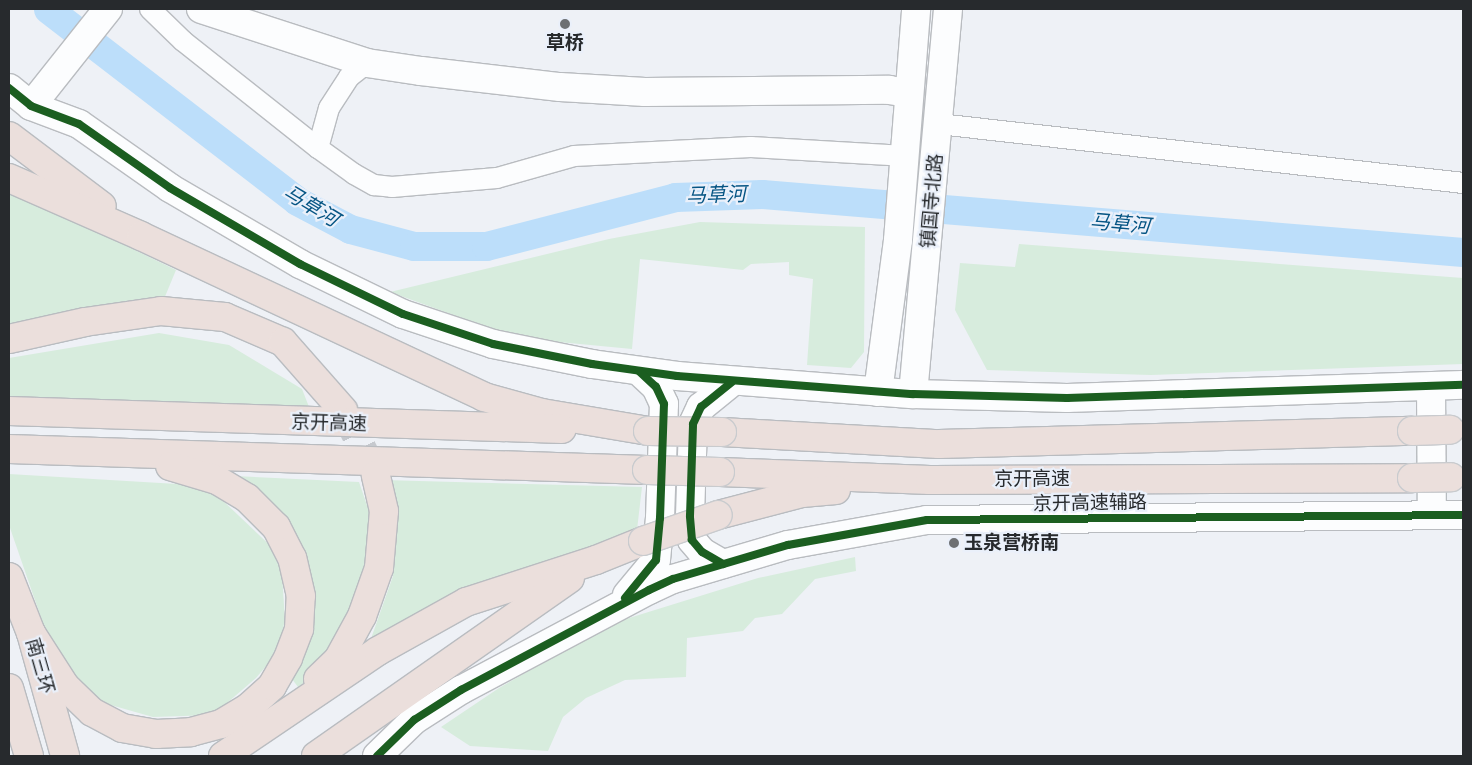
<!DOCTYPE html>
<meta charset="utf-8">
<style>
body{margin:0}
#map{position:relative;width:1472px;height:765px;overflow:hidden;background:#eef1f6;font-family:"Space Grotesk","Noto Sans SC",sans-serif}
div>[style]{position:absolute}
.green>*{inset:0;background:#d7ecdd}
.river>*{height:29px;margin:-14.5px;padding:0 14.5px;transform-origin:14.5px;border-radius:14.5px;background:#bcdefa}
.highway-tunnel>*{height:28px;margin-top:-14px;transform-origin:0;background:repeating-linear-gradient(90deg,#c6c9ce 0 28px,transparent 0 42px)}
.roads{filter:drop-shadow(1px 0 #b9bcc0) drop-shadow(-1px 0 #b9bcc0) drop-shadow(0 1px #b9bcc0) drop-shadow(0 -1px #b9bcc0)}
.street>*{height:20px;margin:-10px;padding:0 10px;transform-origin:10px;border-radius:10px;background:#fcfdfe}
.secondary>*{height:28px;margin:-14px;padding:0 14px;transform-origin:14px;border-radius:14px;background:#fcfdfe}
.highway>*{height:28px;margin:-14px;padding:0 14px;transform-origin:14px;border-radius:14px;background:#ebdfdc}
.bridges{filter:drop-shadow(1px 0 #c9cbce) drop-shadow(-1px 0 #c9cbce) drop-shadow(0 1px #c9cbce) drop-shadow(0 -1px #c9cbce)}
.highway-bridge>*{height:28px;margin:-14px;padding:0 14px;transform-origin:14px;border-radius:14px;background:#ebdfdc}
.cycleway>*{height:8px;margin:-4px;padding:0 4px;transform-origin:4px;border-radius:4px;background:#1b5e20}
.dots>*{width:14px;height:14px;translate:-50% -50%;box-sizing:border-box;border:2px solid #eaf0fa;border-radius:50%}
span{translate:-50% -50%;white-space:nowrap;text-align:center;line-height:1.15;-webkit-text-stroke:4.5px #eaf0fa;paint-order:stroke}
.poi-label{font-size:19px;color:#272a2d;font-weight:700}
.left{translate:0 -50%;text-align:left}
.street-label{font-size:19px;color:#272a2d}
.water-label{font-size:20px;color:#065584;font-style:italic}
.frame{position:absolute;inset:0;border:10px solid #272a2d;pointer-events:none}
</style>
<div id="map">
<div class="green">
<i style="clip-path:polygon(9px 189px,176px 270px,164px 299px,9px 333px)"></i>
<i style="clip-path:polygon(700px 222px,865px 227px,864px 352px,851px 368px,807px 365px,813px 279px,789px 275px,789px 262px,751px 264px,743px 270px,640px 259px,632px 349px,517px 338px,390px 292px,609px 239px)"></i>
<i style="clip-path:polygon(1019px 244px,1463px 278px,1463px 364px,1151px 375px,987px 370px,955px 310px,960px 263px,1015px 267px)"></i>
<i style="clip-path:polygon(159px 333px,229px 345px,302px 389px,311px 412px,9px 402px,9px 358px)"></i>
<i style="clip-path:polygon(9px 474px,194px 485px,219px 497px,275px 550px,282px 575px,285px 620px,277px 653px,256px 678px,213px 715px,153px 717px,100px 702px,70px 670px,47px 635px,9px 525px)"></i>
<i style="clip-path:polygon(235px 476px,359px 482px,371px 517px,366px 593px,315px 674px,298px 687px,292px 679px,310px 639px,312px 609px,299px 542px,275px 507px)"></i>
<i style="clip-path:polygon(383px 480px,642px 487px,637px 530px,367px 650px,393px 576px,394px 515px)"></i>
<i style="clip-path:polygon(855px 557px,856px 571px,815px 579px,782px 614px,755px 618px,743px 631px,687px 638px,686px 677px,625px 680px,586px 698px,563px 717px,548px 751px,470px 746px,441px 727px,499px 688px,613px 623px,758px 578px)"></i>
</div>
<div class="river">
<i style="left:48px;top:9px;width:314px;rotate:37.6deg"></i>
<i style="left:297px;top:201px;width:60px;rotate:27.8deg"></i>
<i style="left:350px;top:229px;width:66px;rotate:14.9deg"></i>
<i style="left:414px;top:246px;width:72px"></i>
<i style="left:486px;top:246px;width:195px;rotate:-14.5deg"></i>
<i style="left:675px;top:197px;width:87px;rotate:-2deg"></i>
<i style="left:762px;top:194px;width:703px;rotate:4.73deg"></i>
</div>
<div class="highway-tunnel">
<i style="left:343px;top:410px;width:73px;rotate:63.1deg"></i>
</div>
<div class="roads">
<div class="street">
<i style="left:150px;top:9px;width:46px;rotate:44.1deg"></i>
<i style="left:183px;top:41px;width:172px;rotate:38.4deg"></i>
<i style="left:318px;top:148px;width:44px;rotate:35.8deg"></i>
<i style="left:354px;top:174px;width:23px;rotate:29deg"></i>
<i style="left:374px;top:185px;width:18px;rotate:6deg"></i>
<i style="left:392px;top:187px;width:105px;rotate:-4.9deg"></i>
<i style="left:497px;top:178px;width:80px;rotate:-15.9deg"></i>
<i style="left:574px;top:156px;width:177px;rotate:-2.9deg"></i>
<i style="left:751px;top:147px;width:154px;rotate:3.3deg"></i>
<i style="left:939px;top:124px;width:527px;rotate:6.42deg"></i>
<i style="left:318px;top:148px;width:41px;rotate:-74.6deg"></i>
<i style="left:329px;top:108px;width:37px;rotate:-57deg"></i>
<i style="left:349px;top:77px;width:23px;rotate:-38deg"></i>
</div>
<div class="secondary">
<i style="left:201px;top:9px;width:175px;rotate:18deg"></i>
<i style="left:367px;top:63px;width:55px;rotate:8.4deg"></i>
<i style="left:421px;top:71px;width:140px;rotate:6.6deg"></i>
<i style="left:560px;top:87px;width:85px;rotate:3.4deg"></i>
<i style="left:645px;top:92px;width:244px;rotate:-0.5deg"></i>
<i style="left:889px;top:90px;width:20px;rotate:9deg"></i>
<i style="left:9px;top:88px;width:28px;rotate:39deg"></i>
<i style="left:31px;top:106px;width:51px;rotate:20.6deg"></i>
<i style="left:79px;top:124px;width:111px;rotate:35.1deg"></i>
<i style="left:170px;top:188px;width:151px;rotate:30.3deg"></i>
<i style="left:300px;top:264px;width:114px;rotate:25.9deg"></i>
<i style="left:403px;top:314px;width:95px;rotate:18.4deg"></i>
<i style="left:493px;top:344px;width:101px;rotate:11.4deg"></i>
<i style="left:592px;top:364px;width:86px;rotate:8deg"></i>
<i style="left:677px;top:376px;width:237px;rotate:4.4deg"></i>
<i style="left:913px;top:394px;width:154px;rotate:1.5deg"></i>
<i style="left:1067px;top:398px;width:396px;rotate:-1.9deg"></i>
<i style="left:31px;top:106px;width:124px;rotate:-51.6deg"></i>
<i style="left:1431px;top:387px;width:128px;rotate:89.6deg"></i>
<i style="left:878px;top:392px;width:153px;rotate:-82.5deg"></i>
<i style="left:898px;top:240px;width:232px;rotate:-85.5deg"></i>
<i style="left:913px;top:394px;width:387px;rotate:-84.8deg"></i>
<i style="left:723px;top:564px;width:24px;rotate:-150deg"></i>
<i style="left:702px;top:552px;width:16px;rotate:-130deg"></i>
<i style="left:692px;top:540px;width:24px;rotate:-95deg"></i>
<i style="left:690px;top:516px;width:92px;rotate:-88.1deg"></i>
<i style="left:693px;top:424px;width:19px;rotate:-65deg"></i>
<i style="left:701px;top:407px;width:40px;rotate:-39deg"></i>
<i style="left:627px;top:595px;width:45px;rotate:-50.4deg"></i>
<i style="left:656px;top:560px;width:42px;rotate:-84.6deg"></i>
<i style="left:660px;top:518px;width:114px;rotate:-88deg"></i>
<i style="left:664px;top:404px;width:19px;rotate:-115deg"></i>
<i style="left:656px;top:387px;width:23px;rotate:-137deg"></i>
<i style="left:377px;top:756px;width:52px;rotate:-44.2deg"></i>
<i style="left:414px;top:720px;width:56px;rotate:-32.6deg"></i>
<i style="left:461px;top:690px;width:213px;rotate:-28deg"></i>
<i style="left:649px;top:590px;width:26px;rotate:-25deg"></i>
<i style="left:673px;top:579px;width:120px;rotate:-16.5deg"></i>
<i style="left:788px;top:545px;width:141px;rotate:-10.2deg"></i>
<i style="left:927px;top:520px;width:536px;rotate:-0.53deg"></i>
</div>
<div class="highway">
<i style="left:9px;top:136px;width:116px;rotate:37deg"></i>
<i style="left:9px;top:178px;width:144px;rotate:23.7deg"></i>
<i style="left:141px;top:236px;width:379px;rotate:25.1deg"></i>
<i style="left:484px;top:397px;width:60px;rotate:15.4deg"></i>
<i style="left:542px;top:413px;width:108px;rotate:9.6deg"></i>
<i style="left:9px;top:339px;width:78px;rotate:-12.6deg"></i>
<i style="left:85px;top:322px;width:77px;rotate:-8.2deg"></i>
<i style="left:161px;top:311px;width:64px;rotate:5.4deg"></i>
<i style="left:225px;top:317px;width:63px;rotate:23.3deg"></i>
<i style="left:283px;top:342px;width:91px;rotate:48.6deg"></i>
<i style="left:9px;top:411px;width:553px;rotate:1.86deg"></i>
<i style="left:722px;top:432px;width:217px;rotate:3.2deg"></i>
<i style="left:939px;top:444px;width:473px;rotate:-1.6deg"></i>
<i style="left:9px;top:449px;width:638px;rotate:1.89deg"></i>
<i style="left:720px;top:472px;width:210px;rotate:2.2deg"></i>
<i style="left:930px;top:480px;width:482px;rotate:-0.2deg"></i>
<i style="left:718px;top:515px;width:87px;rotate:-14.7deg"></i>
<i style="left:802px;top:493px;width:34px;rotate:-5deg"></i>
<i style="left:9px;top:577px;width:60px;rotate:68.6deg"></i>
<i style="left:31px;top:633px;width:128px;rotate:74.5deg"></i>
<i style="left:31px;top:633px;width:63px;rotate:57.3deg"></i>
<i style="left:65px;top:686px;width:37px;rotate:44deg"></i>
<i style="left:92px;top:712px;width:34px;rotate:28deg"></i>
<i style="left:122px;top:728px;width:35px;rotate:10deg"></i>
<i style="left:156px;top:734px;width:35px;rotate:-3deg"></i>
<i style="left:191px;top:732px;width:31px;rotate:-15deg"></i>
<i style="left:221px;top:724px;width:33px;rotate:-31deg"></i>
<i style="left:249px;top:707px;width:31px;rotate:-42deg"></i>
<i style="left:272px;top:686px;width:32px;rotate:-60deg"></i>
<i style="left:288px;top:658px;width:31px;rotate:-69deg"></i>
<i style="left:299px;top:629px;width:33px;rotate:-87deg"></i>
<i style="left:301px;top:596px;width:39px;rotate:-103deg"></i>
<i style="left:292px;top:558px;width:35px;rotate:-117deg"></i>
<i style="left:276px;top:527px;width:41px;rotate:-135deg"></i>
<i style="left:247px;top:498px;width:35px;rotate:-149deg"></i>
<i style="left:217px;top:480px;width:49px;rotate:-163.4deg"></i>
<i style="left:318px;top:679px;width:28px;rotate:-44deg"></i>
<i style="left:338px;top:660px;width:50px;rotate:-61.4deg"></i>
<i style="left:362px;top:616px;width:51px;rotate:-70.5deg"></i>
<i style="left:379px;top:568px;width:57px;rotate:-85deg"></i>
<i style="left:384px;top:511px;width:37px;rotate:-103deg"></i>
<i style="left:9px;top:688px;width:71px;rotate:73.6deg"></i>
<i style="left:223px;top:756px;width:187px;rotate:-34.1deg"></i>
<i style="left:378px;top:651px;width:101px;rotate:-29.1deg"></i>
<i style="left:466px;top:602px;width:137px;rotate:-17.9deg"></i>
<i style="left:596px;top:560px;width:51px;rotate:-22deg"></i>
<i style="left:316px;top:756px;width:310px;rotate:-35deg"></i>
</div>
</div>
<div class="bridges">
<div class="highway-bridge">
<i style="left:648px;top:431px;width:74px;rotate:0.8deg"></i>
<i style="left:1412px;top:431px;width:38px;rotate:-2deg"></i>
<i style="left:647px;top:470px;width:73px;rotate:1.6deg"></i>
<i style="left:1412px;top:478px;width:39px;rotate:-1deg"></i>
<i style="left:643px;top:541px;width:79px;rotate:-19.1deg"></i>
</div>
</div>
<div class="cycleway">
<i style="left:9px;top:88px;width:28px;rotate:39deg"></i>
<i style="left:31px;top:106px;width:51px;rotate:20.6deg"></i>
<i style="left:79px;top:124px;width:111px;rotate:35.1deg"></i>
<i style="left:170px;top:188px;width:151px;rotate:30.3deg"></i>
<i style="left:300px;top:264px;width:114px;rotate:25.9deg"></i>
<i style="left:403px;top:314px;width:95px;rotate:18.4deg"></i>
<i style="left:493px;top:344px;width:101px;rotate:11.4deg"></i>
<i style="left:592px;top:364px;width:86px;rotate:8deg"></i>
<i style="left:677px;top:376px;width:237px;rotate:4.4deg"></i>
<i style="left:913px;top:394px;width:154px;rotate:1.5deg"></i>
<i style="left:1067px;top:398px;width:396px;rotate:-1.9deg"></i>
<i style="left:723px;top:564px;width:24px;rotate:-150deg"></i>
<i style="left:702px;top:552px;width:16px;rotate:-130deg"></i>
<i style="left:692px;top:540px;width:24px;rotate:-95deg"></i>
<i style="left:690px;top:516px;width:92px;rotate:-88.1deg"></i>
<i style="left:693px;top:424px;width:19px;rotate:-65deg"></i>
<i style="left:701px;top:407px;width:40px;rotate:-39deg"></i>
<i style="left:625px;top:598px;width:49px;rotate:-50.8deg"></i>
<i style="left:656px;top:560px;width:42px;rotate:-84.6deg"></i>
<i style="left:660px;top:518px;width:114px;rotate:-88deg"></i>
<i style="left:664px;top:404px;width:19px;rotate:-115deg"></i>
<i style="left:656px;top:387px;width:23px;rotate:-137deg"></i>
<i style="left:377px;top:756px;width:52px;rotate:-44.2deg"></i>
<i style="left:414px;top:720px;width:56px;rotate:-32.6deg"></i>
<i style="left:461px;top:690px;width:213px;rotate:-28deg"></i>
<i style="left:649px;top:590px;width:26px;rotate:-25deg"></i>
<i style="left:673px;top:579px;width:120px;rotate:-16.5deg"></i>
<i style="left:788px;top:545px;width:141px;rotate:-10.2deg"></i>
<i style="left:927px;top:520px;width:536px;rotate:-0.53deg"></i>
</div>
<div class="dots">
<i style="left:565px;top:24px;background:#6d7073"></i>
<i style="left:954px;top:543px;background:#6d7073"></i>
</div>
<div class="poi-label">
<span style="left:565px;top:43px">草桥</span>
<span class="left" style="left:964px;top:543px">玉泉营桥南</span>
</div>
<div class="street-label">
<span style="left:932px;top:201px;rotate:-85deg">镇国寺北路</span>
<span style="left:329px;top:423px;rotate:2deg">京开高速</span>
<span style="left:1032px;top:479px">京开高速</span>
<span style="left:1090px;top:503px;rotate:-1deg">京开高速辅路</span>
<span style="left:40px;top:666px;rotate:74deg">南三环</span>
</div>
<div class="water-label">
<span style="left:716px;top:195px;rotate:-2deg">马草河</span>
<span style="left:311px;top:206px;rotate:31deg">马草河</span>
<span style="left:1120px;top:224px;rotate:5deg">马草河</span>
</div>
<div class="frame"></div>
</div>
